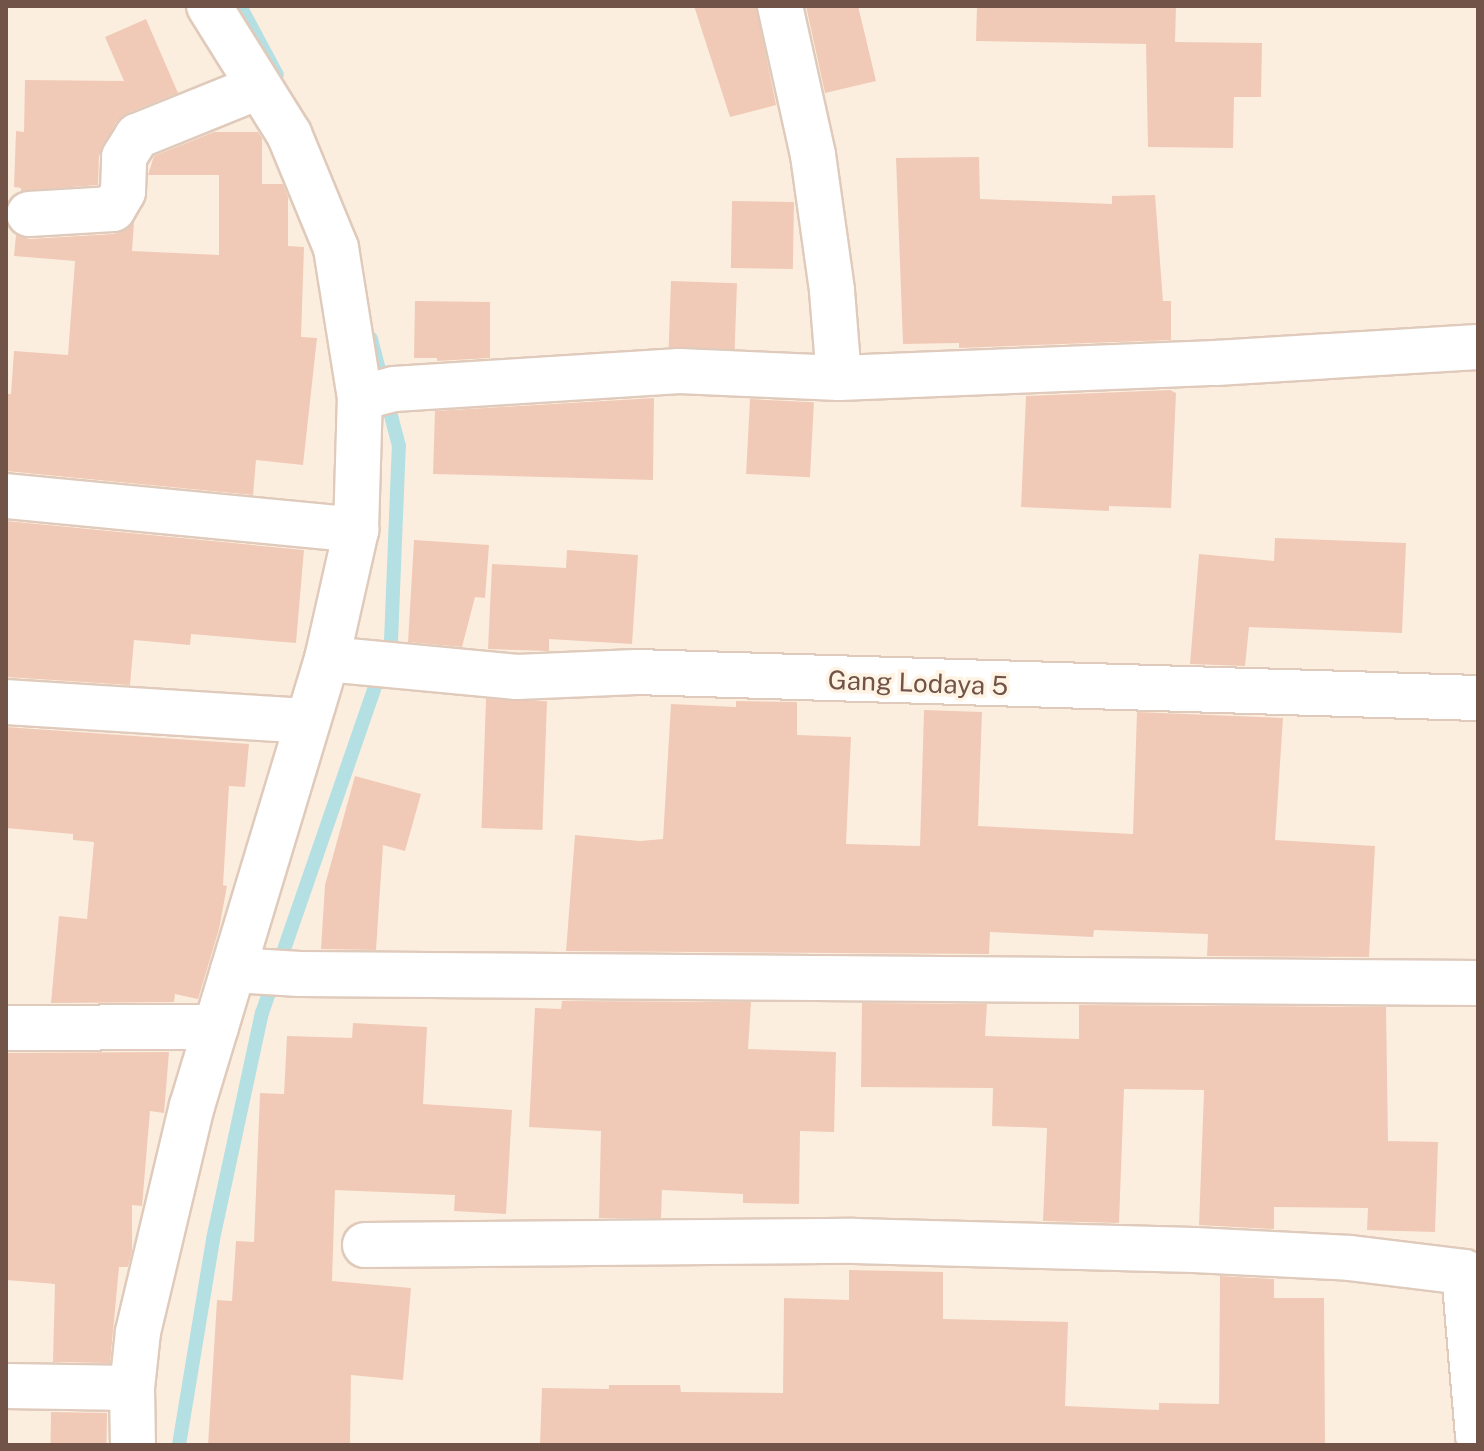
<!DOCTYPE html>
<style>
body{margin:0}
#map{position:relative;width:1484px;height:1451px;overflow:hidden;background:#fceedf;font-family:"Public Sans",sans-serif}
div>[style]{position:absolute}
.stream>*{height:14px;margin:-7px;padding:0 7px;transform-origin:7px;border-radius:7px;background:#b4e0e4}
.building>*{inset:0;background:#f0cab7;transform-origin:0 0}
.roads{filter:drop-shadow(2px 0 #dfcabb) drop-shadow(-2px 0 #dfcabb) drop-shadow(0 2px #dfcabb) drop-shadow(0 -2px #dfcabb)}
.minor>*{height:44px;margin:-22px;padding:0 22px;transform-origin:22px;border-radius:22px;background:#fff}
span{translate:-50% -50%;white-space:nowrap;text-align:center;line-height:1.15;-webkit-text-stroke:7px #fff3e4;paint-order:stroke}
.street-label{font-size:26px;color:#715347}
.frame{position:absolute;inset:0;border:8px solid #715347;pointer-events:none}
</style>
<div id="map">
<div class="stream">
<i style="left:240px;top:6px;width:78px;rotate:61.8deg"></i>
<i style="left:179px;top:1445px;width:209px;rotate:-80.6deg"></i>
<i style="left:213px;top:1239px;width:231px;rotate:-77.8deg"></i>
<i style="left:262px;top:1013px;width:394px;rotate:-70.9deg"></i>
<i style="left:391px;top:641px;width:195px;rotate:-87.7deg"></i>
<i style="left:399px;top:446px;width:111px;rotate:-104.7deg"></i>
</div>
<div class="building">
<i style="clip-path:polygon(694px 6px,756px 6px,776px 105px,730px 117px)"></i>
<i style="clip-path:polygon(806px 6px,858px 6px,876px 81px,825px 93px)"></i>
<i style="clip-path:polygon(977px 6px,1176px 6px,1175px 42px,1262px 43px,1261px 97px,1234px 97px,1233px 148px,1148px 147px,1146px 44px,976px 41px)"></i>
<i style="clip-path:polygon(146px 19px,178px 93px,128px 113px,116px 122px,99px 156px,98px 185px,21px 191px,21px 188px,14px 187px,16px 131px,24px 132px,25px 80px,124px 81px,105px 37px)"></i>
<i style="clip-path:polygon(214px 132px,258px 132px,262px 138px,262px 184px,283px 184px,288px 197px,288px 246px,304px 247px,301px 337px,317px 338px,303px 465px,256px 460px,253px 495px,6px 471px,6px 394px,11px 394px,14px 351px,68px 355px,75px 261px,14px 256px,16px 235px,30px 239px,114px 234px,134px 222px,132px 251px,219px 255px,219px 175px,148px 175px,154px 156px)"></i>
<i style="clip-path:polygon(979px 157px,980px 199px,1112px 204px,1112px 196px,1155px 195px,1163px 301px,1171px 301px,1171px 340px,959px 348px,959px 343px,903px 344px,896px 158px)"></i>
<i style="left:732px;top:201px;width:62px;height:67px;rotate:1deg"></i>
<i style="left:671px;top:281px;width:66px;height:66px;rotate:2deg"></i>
<i style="clip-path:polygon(415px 301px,490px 302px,490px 358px,437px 361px,437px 358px,414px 358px)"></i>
<i style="clip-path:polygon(1170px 390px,1176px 393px,1171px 508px,1109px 506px,1109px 511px,1021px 507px,1026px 396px)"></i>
<i style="clip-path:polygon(654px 398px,653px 480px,433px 474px,435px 411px)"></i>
<i style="left:750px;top:399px;width:64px;height:75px;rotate:3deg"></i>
<i style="clip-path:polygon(6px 521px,304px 550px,296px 643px,191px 634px,190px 645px,134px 640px,130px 685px,6px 677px)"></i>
<i style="clip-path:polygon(1275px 538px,1406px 543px,1402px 633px,1249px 627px,1245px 666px,1190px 664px,1199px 554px,1274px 561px)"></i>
<i style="clip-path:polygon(414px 540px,489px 545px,485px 598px,475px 597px,462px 647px,408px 642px)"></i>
<i style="clip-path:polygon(567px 550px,638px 555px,632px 644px,549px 639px,549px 651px,488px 649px,492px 564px,566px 568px)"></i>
<i style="left:486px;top:699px;width:61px;height:129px;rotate:2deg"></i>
<i style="clip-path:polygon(736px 701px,797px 702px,797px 735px,851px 737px,846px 844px,920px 846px,924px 710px,982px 712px,978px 826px,1133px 834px,1137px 712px,1283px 718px,1275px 840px,1375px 846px,1369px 957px,1207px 956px,1208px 934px,1094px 930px,1093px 937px,990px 932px,989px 954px,566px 951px,575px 835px,640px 841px,663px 839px,671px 704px,736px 707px)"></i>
<i style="clip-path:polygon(6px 727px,249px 744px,245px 787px,229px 786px,223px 885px,227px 886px,219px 929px,198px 999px,175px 994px,174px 1002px,51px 1003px,59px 916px,87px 919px,94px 842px,73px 840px,73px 834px,6px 828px)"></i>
<i style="clip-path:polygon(355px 776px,421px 794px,405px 851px,383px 845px,376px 950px,321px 949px,325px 885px)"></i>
<i style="clip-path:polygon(562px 1001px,751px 1002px,748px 1049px,836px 1052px,834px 1132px,800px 1131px,799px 1204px,743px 1203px,743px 1194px,662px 1190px,661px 1218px,599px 1218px,601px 1131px,529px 1127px,535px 1008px,561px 1009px)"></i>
<i style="clip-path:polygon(862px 1003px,987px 1004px,985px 1036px,1079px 1039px,1079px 1005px,1386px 1007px,1388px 1141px,1438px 1142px,1435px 1232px,1367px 1230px,1368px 1208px,1274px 1207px,1274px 1229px,1199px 1225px,1204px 1090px,1124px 1089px,1119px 1223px,1043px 1221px,1047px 1128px,992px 1126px,993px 1088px,861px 1087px)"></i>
<i style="clip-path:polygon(353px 1023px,427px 1027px,423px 1104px,512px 1110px,506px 1214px,454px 1211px,455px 1195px,335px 1190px,332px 1281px,411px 1288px,403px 1380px,351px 1375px,350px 1445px,208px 1445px,217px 1300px,232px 1301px,236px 1241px,254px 1242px,260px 1093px,284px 1094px,287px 1036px,352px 1038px)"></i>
<i style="clip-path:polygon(169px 1052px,164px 1113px,150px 1111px,142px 1206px,132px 1205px,132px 1251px,128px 1267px,119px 1267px,110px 1363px,53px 1362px,55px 1284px,6px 1280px,6px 1053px)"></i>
<i style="clip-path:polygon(849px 1270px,943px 1272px,943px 1319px,1068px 1322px,1065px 1406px,1159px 1410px,1159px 1403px,1219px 1404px,1220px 1276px,1274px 1279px,1274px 1298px,1324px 1298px,1325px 1445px,540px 1445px,542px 1388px,609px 1389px,609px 1385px,680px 1385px,681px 1392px,783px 1393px,784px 1298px,849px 1300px)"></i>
<i style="left:51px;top:1412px;width:56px;height:33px;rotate:1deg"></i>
</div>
<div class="roads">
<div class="minor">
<i style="left:780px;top:6px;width:153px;rotate:77.5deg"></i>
<i style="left:813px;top:155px;width:137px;rotate:82deg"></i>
<i style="left:832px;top:291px;width:87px;rotate:85.4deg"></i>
<i style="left:29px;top:214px;width:84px;rotate:-3.4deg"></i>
<i style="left:113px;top:209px;width:20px;rotate:-60deg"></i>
<i style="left:123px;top:192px;width:35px;rotate:-88deg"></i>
<i style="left:124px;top:157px;width:25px;rotate:-58deg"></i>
<i style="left:137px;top:136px;width:131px;rotate:-22deg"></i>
<i style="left:360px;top:398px;width:35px;rotate:-15deg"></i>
<i style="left:394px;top:389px;width:286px;rotate:-3.6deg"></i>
<i style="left:679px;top:371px;width:160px;rotate:2.5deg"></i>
<i style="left:839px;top:378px;width:377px;rotate:-2.3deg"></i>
<i style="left:1216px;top:363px;width:262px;rotate:-3.5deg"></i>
<i style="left:6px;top:496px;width:352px;rotate:5.5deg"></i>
<i style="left:327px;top:659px;width:191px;rotate:5.4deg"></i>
<i style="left:517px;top:677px;width:119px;rotate:-2.4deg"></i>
<i style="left:636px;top:672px;width:842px;rotate:1.77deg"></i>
<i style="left:6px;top:702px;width:302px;rotate:3.6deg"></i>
<i style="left:233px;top:970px;width:67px;rotate:3.4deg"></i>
<i style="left:300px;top:974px;width:1178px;rotate:0.44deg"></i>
<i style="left:6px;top:1028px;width:210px;rotate:-0.3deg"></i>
<i style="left:365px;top:1245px;width:489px;rotate:-0.5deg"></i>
<i style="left:854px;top:1241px;width:340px;rotate:1.5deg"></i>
<i style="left:1194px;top:1250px;width:156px;rotate:2.9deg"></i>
<i style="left:1350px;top:1258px;width:115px;rotate:7deg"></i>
<i style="left:1464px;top:1272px;width:164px;rotate:85.1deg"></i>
<i style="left:6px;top:1386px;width:126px;rotate:0.9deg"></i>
<i style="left:133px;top:1445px;width:57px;rotate:-91deg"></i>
<i style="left:132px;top:1388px;width:56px;rotate:-83.9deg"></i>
<i style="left:138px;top:1332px;width:232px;rotate:-76.6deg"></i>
<i style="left:192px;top:1106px;width:467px;rotate:-73.2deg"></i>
<i style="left:327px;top:659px;width:132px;rotate:-77.3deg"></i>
<i style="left:356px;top:530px;width:132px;rotate:-88.3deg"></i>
<i style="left:360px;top:398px;width:152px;rotate:-99.1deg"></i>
<i style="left:336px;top:248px;width:123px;rotate:-112.4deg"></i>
<i style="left:289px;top:134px;width:151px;rotate:-122deg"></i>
</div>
</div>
<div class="street-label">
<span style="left:918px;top:683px;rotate:2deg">Gang Lodaya 5</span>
</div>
<div class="frame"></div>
</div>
